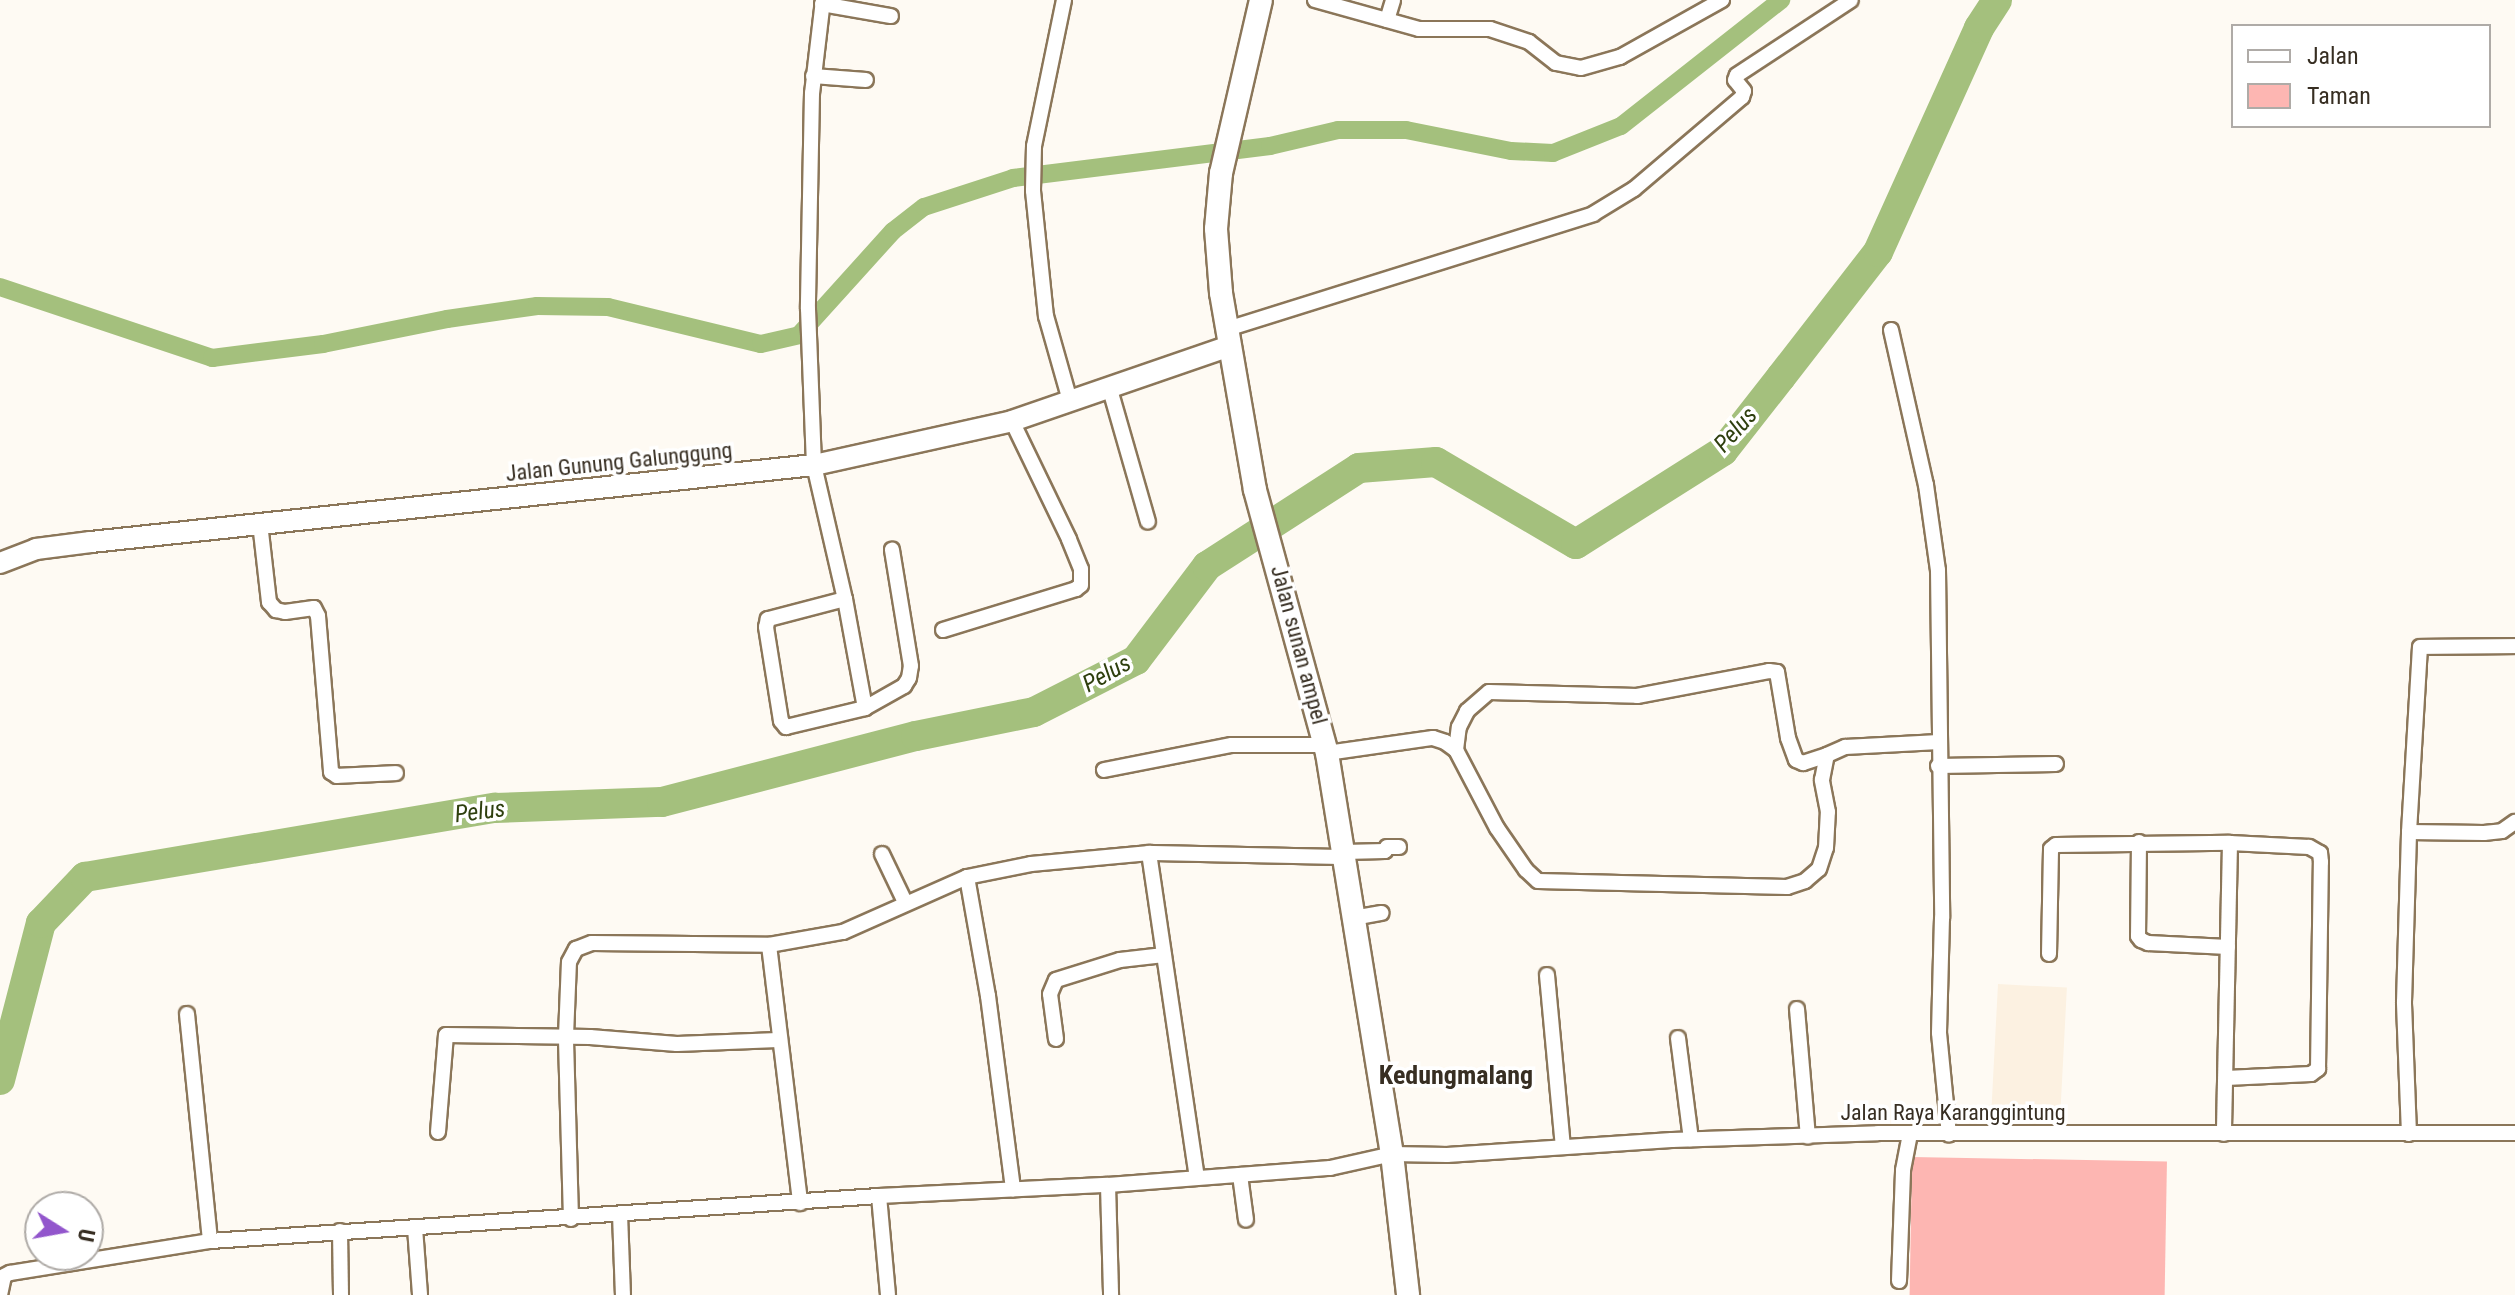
<!DOCTYPE html>
<style>
body{margin:0}
#map{position:relative;width:2515px;height:1295px;overflow:hidden;background:#fefaf3;font-family:"Roboto Condensed",sans-serif}
div>[style]{position:absolute}
.built>*{inset:0;background:#fcf1e1;transform-origin:0 0}
.green>*{inset:0;background:#fdb6b2;transform-origin:0 0}
.canal>*{height:18px;margin:-9px;padding:0 9px;transform-origin:9px;border-radius:9px;background:#a4c07d}
.river>*{height:30px;margin:-15px;padding:0 15px;transform-origin:15px;border-radius:15px;background:#a4c07d}
.roads{filter:drop-shadow(2px 0 #8b7659) drop-shadow(-2px 0 #8b7659) drop-shadow(0 2px #8b7659) drop-shadow(0 -2px #8b7659)}
.street>*{height:14px;margin:-7px;padding:0 7px;transform-origin:7px;border-radius:7px;background:#fff}
.secondary>*{height:20px;margin:-10px;padding:0 10px;transform-origin:10px;border-radius:10px;background:#fff}
.primary>*{height:22px;margin:-11px;padding:0 11px;transform-origin:11px;border-radius:11px;background:#fff}
span{translate:-50% -50%;white-space:nowrap;text-align:center;line-height:1.15;-webkit-text-stroke:7px #fff;paint-order:stroke}
.street-label{font-size:22px;color:#372e22}
.water-label{font-size:24px;color:#2e3f0e;font-style:italic}
.quarter-label{font-size:26px;color:#372e22;font-weight:700}
.legend{position:absolute;left:2231px;top:24px;width:260px;height:104px;box-sizing:border-box;background:#fff;border:2px solid #afaba7;margin:0;padding:10px 14px;list-style:none;font-size:24px;color:#372e22}
.legend li{display:flex;align-items:center;gap:16px;height:40px}
.legend b{width:40px;border:2px solid #afaba7}
.north{position:absolute;left:24px;top:1191px;width:80px;height:80px;box-sizing:border-box;background:#fff;border:2px solid #afaba7;border-radius:50%;rotate:101deg;font-size:22px;font-weight:700;line-height:32px;text-align:center;color:#372e22}
.north::after{content:'';display:block;margin:auto;width:28px;height:36px;background:#9256cc;clip-path:polygon(50% 0,100% 100%,50% 72%,0 100%)}
</style>
<div id="map">
<div class="built">
<i style="left:1998px;top:984px;width:69px;height:130px;rotate:3deg"></i>
</div>
<div class="green">
<i style="left:1912px;top:1157px;width:255px;height:138px;rotate:1deg"></i>
</div>
<div class="canal">
<i style="left:0;top:287px;width:224px;rotate:18.5deg"></i>
<i style="left:212px;top:358px;width:112px;rotate:-7.2deg"></i>
<i style="left:323px;top:344px;width:126px;rotate:-11.4deg"></i>
<i style="left:447px;top:319px;width:91px;rotate:-8.2deg"></i>
<i style="left:537px;top:306px;width:71px;rotate:0.8deg"></i>
<i style="left:608px;top:307px;width:157px;rotate:13.6deg"></i>
<i style="left:761px;top:344px;width:39px;rotate:-13deg"></i>
<i style="left:799px;top:335px;width:140px;rotate:-47.9deg"></i>
<i style="left:893px;top:231px;width:39px;rotate:-38deg"></i>
<i style="left:924px;top:207px;width:94px;rotate:-18deg"></i>
<i style="left:1013px;top:178px;width:259px;rotate:-7.1deg"></i>
<i style="left:1270px;top:146px;width:70px;rotate:-13.2deg"></i>
<i style="left:1338px;top:130px;width:68px"></i>
<i style="left:1406px;top:130px;width:107px;rotate:11.3deg"></i>
<i style="left:1511px;top:151px;width:42px;rotate:2.7deg"></i>
<i style="left:1553px;top:153px;width:73px;rotate:-21.7deg"></i>
<i style="left:1621px;top:126px;width:204px;rotate:-38.2deg"></i>
</div>
<div class="river">
<i style="left:0;top:1080px;width:162px;rotate:-75.4deg"></i>
<i style="left:41px;top:923px;width:64px;rotate:-46.3deg"></i>
<i style="left:85px;top:877px;width:416px;rotate:-9.6deg"></i>
<i style="left:495px;top:808px;width:167px;rotate:-2.1deg"></i>
<i style="left:662px;top:802px;width:262px;rotate:-14.6deg"></i>
<i style="left:916px;top:736px;width:120px;rotate:-11.5deg"></i>
<i style="left:1034px;top:712px;width:114px;rotate:-27deg"></i>
<i style="left:1136px;top:660px;width:118px;rotate:-52.9deg"></i>
<i style="left:1207px;top:566px;width:181px;rotate:-32.8deg"></i>
<i style="left:1359px;top:468px;width:77px;rotate:-4.5deg"></i>
<i style="left:1436px;top:462px;width:162px;rotate:30.4deg"></i>
<i style="left:1576px;top:544px;width:174px;rotate:-32.3deg"></i>
<i style="left:1723px;top:451px;width:94px;rotate:-51.9deg"></i>
<i style="left:1781px;top:377px;width:158px;rotate:-52.2deg"></i>
<i style="left:1878px;top:252px;width:246px;rotate:-65.7deg"></i>
<i style="left:1979px;top:28px;width:33px;rotate:-57deg"></i>
</div>
<div class="roads">
<div class="street">
<i style="left:823px;top:0;width:94px;rotate:96.7deg"></i>
<i style="left:812px;top:93px;width:216px;rotate:91.1deg"></i>
<i style="left:808px;top:309px;width:156px;rotate:87.8deg"></i>
<i style="left:814px;top:465px;width:138px;rotate:77deg"></i>
<i style="left:845px;top:599px;width:111px;rotate:79.6deg"></i>
<i style="left:1064px;top:0;width:149px;rotate:101.6deg"></i>
<i style="left:1034px;top:146px;width:45px;rotate:91.3deg"></i>
<i style="left:1033px;top:191px;width:126px;rotate:84.1deg"></i>
<i style="left:1046px;top:316px;width:88px;rotate:74.2deg"></i>
<i style="left:1315px;top:0;width:108px;rotate:15.6deg"></i>
<i style="left:1419px;top:29px;width:71px"></i>
<i style="left:1490px;top:29px;width:41px;rotate:18.4deg"></i>
<i style="left:1529px;top:42px;width:34px;rotate:38deg"></i>
<i style="left:1556px;top:63px;width:25px;rotate:11deg"></i>
<i style="left:1581px;top:68px;width:41px;rotate:-15.8deg"></i>
<i style="left:1620px;top:57px;width:117px;rotate:-29.2deg"></i>
<i style="left:822px;top:4px;width:70px;rotate:9.9deg"></i>
<i style="left:1387px;top:20px;width:21px;rotate:-73deg"></i>
<i style="left:813px;top:76px;width:53px;rotate:4.3deg"></i>
<i style="left:1227px;top:329px;width:384px;rotate:-17.4deg"></i>
<i style="left:1593px;top:214px;width:48px;rotate:-31.4deg"></i>
<i style="left:1634px;top:189px;width:142px;rotate:-40.4deg"></i>
<i style="left:1742px;top:97px;width:6px;rotate:-72deg"></i>
<i style="left:1744px;top:91px;width:14px;rotate:-129deg"></i>
<i style="left:1735px;top:80px;width:5px;rotate:-68deg"></i>
<i style="left:1737px;top:75px;width:136px;rotate:-33.3deg"></i>
<i style="left:1891px;top:330px;width:159px;rotate:77.3deg"></i>
<i style="left:1926px;top:485px;width:86px;rotate:82deg"></i>
<i style="left:1938px;top:570px;width:348px;rotate:89.3deg"></i>
<i style="left:1942px;top:918px;width:115px;rotate:91.5deg"></i>
<i style="left:1939px;top:1033px;width:102px;rotate:84.4deg"></i>
<i style="left:1109px;top:386px;width:141px;rotate:74deg"></i>
<i style="left:260px;top:523px;width:80px;rotate:83.5deg"></i>
<i style="left:269px;top:602px;width:11px;rotate:49deg"></i>
<i style="left:276px;top:610px;width:9px;rotate:13deg"></i>
<i style="left:285px;top:612px;width:29px;rotate:-8deg"></i>
<i style="left:314px;top:608px;width:9px;rotate:63deg"></i>
<i style="left:318px;top:616px;width:157px;rotate:85.2deg"></i>
<i style="left:331px;top:772px;width:7px;rotate:34deg"></i>
<i style="left:337px;top:776px;width:59px;rotate:-2.9deg"></i>
<i style="left:845px;top:599px;width:80px;rotate:165.4deg"></i>
<i style="left:768px;top:619px;width:8px;rotate:104deg"></i>
<i style="left:766px;top:627px;width:95px;rotate:80.9deg"></i>
<i style="left:781px;top:721px;width:8px;rotate:50deg"></i>
<i style="left:786px;top:727px;width:81px;rotate:-13.5deg"></i>
<i style="left:865px;top:708px;width:45px;rotate:-29.4deg"></i>
<i style="left:904px;top:686px;width:9px;rotate:-58deg"></i>
<i style="left:909px;top:678px;width:12px;rotate:-81deg"></i>
<i style="left:911px;top:666px;width:118px;rotate:-99.3deg"></i>
<i style="left:943px;top:630px;width:139px;rotate:-17.1deg"></i>
<i style="left:1076px;top:589px;width:6px;rotate:-39deg"></i>
<i style="left:1081px;top:585px;width:16px;rotate:-90deg"></i>
<i style="left:1081px;top:569px;width:32px;rotate:-112deg"></i>
<i style="left:1069px;top:539px;width:131px;rotate:-115.8deg"></i>
<i style="left:1456px;top:750px;width:23px;rotate:-83deg"></i>
<i style="left:1459px;top:727px;width:18px;rotate:-63deg"></i>
<i style="left:1467px;top:711px;width:29px;rotate:-41deg"></i>
<i style="left:1489px;top:692px;width:148px;rotate:1.5deg"></i>
<i style="left:1637px;top:696px;width:134px;rotate:-10.7deg"></i>
<i style="left:1769px;top:671px;width:8px;rotate:7deg"></i>
<i style="left:1777px;top:672px;width:67px;rotate:80.5deg"></i>
<i style="left:1788px;top:738px;width:23px;rotate:70deg"></i>
<i style="left:1796px;top:760px;width:8px;rotate:23deg"></i>
<i style="left:1803px;top:763px;width:25px;rotate:-18deg"></i>
<i style="left:1327px;top:753px;width:107px;rotate:-8.1deg"></i>
<i style="left:1433px;top:738px;width:13px;rotate:18deg"></i>
<i style="left:1445px;top:742px;width:14px;rotate:36deg"></i>
<i style="left:1456px;top:750px;width:88px;rotate:62.3deg"></i>
<i style="left:1497px;top:828px;width:51px;rotate:55.4deg"></i>
<i style="left:1526px;top:870px;width:16px;rotate:43deg"></i>
<i style="left:1538px;top:881px;width:249px;rotate:1.4deg"></i>
<i style="left:1787px;top:887px;width:19px;rotate:-18deg"></i>
<i style="left:1805px;top:881px;width:18px;rotate:-41deg"></i>
<i style="left:1819px;top:869px;width:22px;rotate:-72deg"></i>
<i style="left:1826px;top:848px;width:36px;rotate:-87deg"></i>
<i style="left:1828px;top:812px;width:33px;rotate:-101deg"></i>
<i style="left:1822px;top:780px;width:25px;rotate:-79deg"></i>
<i style="left:1827px;top:755px;width:20px;rotate:-24deg"></i>
<i style="left:1845px;top:747px;width:94px;rotate:-3deg"></i>
<i style="left:1938px;top:766px;width:118px;rotate:-1deg"></i>
<i style="left:1104px;top:770px;width:130px;rotate:-11.1deg"></i>
<i style="left:1232px;top:745px;width:93px"></i>
<i style="left:2409px;top:832px;width:185px;rotate:-86.6deg"></i>
<i style="left:2420px;top:647px;width:95px;rotate:-0.6deg"></i>
<i style="left:2139px;top:842px;width:94px;rotate:90.6deg"></i>
<i style="left:2138px;top:936px;width:5px;rotate:53deg"></i>
<i style="left:2141px;top:940px;width:8px;rotate:23deg"></i>
<i style="left:2148px;top:943px;width:80px;rotate:2.9deg"></i>
<i style="left:1344px;top:852px;width:41px;rotate:-1.4deg"></i>
<i style="left:1385px;top:851px;width:4px;rotate:-63deg"></i>
<i style="left:1387px;top:847px;width:12px"></i>
<i style="left:1149px;top:853px;width:328px;rotate:81.6deg"></i>
<i style="left:882px;top:854px;width:53px;rotate:64.4deg"></i>
<i style="left:967px;top:877px;width:121px;rotate:80deg"></i>
<i style="left:988px;top:996px;width:195px;rotate:82.6deg"></i>
<i style="left:1353px;top:918px;width:29px;rotate:-10deg"></i>
<i style="left:769px;top:945px;width:260px;rotate:83.1deg"></i>
<i style="left:2049px;top:954px;width:105px;rotate:-88.9deg"></i>
<i style="left:2051px;top:849px;width:6px;rotate:-39deg"></i>
<i style="left:2056px;top:845px;width:174px;rotate:-0.7deg"></i>
<i style="left:2230px;top:843px;width:291px;rotate:91.2deg"></i>
<i style="left:1547px;top:975px;width:172px;rotate:84.7deg"></i>
<i style="left:1797px;top:1009px;width:128px;rotate:85.1deg"></i>
<i style="left:187px;top:1014px;width:228px;rotate:84.2deg"></i>
<i style="left:1678px;top:1038px;width:102px;rotate:82.7deg"></i>
<i style="left:1056px;top:1039px;width:45px;rotate:-97.6deg"></i>
<i style="left:1050px;top:994px;width:15px;rotate:-67deg"></i>
<i style="left:1056px;top:980px;width:67px;rotate:-17.4deg"></i>
<i style="left:1120px;top:960px;width:44px;rotate:-6.5deg"></i>
<i style="left:2226px;top:1078px;width:85px;rotate:-2.7deg"></i>
<i style="left:2311px;top:1074px;width:9px;rotate:-36deg"></i>
<i style="left:2318px;top:1069px;width:207px;rotate:-89.2deg"></i>
<i style="left:2321px;top:862px;width:9px;rotate:-96deg"></i>
<i style="left:2320px;top:853px;width:13px;rotate:-151deg"></i>
<i style="left:2309px;top:847px;width:79px;rotate:-177.1deg"></i>
<i style="left:438px;top:1132px;width:97px;rotate:-85.3deg"></i>
<i style="left:446px;top:1035px;width:144px;rotate:0.8deg"></i>
<i style="left:590px;top:1037px;width:87px;rotate:4.6deg"></i>
<i style="left:677px;top:1044px;width:101px;rotate:-2.3deg"></i>
<i style="left:2409px;top:1134px;width:132px;rotate:-92.2deg"></i>
<i style="left:2404px;top:1002px;width:170px;rotate:-88.3deg"></i>
<i style="left:2409px;top:832px;width:75px;rotate:0.8deg"></i>
<i style="left:2484px;top:833px;width:18px;rotate:-6deg"></i>
<i style="left:2502px;top:831px;width:16px;rotate:-35deg"></i>
<i style="left:1240px;top:1175px;width:45px;rotate:82.4deg"></i>
<i style="left:1108px;top:1185px;width:110px;rotate:88.4deg"></i>
<i style="left:879px;top:1196px;width:99px;rotate:84.8deg"></i>
<i style="left:620px;top:1214px;width:81px;rotate:87.9deg"></i>
<i style="left:571px;top:1219px;width:183px;rotate:-91.6deg"></i>
<i style="left:566px;top:1036px;width:74px;rotate:-87.7deg"></i>
<i style="left:569px;top:962px;width:15px;rotate:-62deg"></i>
<i style="left:576px;top:949px;width:17px;rotate:-21deg"></i>
<i style="left:592px;top:943px;width:177px;rotate:0.6deg"></i>
<i style="left:769px;top:945px;width:75px;rotate:-10deg"></i>
<i style="left:843px;top:932px;width:136px;rotate:-23.9deg"></i>
<i style="left:967px;top:877px;width:65px;rotate:-11.5deg"></i>
<i style="left:1031px;top:864px;width:119px;rotate:-5.3deg"></i>
<i style="left:1149px;top:853px;width:196px;rotate:1.2deg"></i>
<i style="left:415px;top:1228px;width:67px;rotate:85.7deg"></i>
<i style="left:340px;top:1231px;width:64px;rotate:89.1deg"></i>
<i style="left:1899px;top:1281px;width:111px;rotate:-87.9deg"></i>
<i style="left:1903px;top:1170px;width:37px;rotate:-79deg"></i>
<i style="left:0;top:1295px;width:19px;rotate:-78deg"></i>
<i style="left:4px;top:1276px;width:7px;rotate:-27deg"></i>
<i style="left:10px;top:1273px;width:203px;rotate:-9.1deg"></i>
<i style="left:210px;top:1241px;width:671px;rotate:-3.85deg"></i>
<i style="left:879px;top:1196px;width:229px;rotate:-2.8deg"></i>
<i style="left:1108px;top:1185px;width:223px;rotate:-4.4deg"></i>
<i style="left:1330px;top:1168px;width:64px;rotate:-12.7deg"></i>
<i style="left:1392px;top:1154px;width:55px;rotate:1deg"></i>
<i style="left:1447px;top:1155px;width:225px;rotate:-3.8deg"></i>
<i style="left:1672px;top:1140px;width:206px;rotate:-1.9deg"></i>
<i style="left:1878px;top:1133px;width:637px"></i>
</div>
<div class="secondary">
<i style="left:0;top:563px;width:39px;rotate:-21deg"></i>
<i style="left:36px;top:549px;width:55px;rotate:-7.3deg"></i>
<i style="left:91px;top:542px;width:727px;rotate:-6.08deg"></i>
<i style="left:814px;top:465px;width:203px;rotate:-12.5deg"></i>
<i style="left:1012px;top:421px;width:231px;rotate:-19deg"></i>
</div>
<div class="primary">
<i style="left:1261px;top:0;width:178px;rotate:103deg"></i>
<i style="left:1221px;top:173px;width:56px;rotate:95.1deg"></i>
<i style="left:1216px;top:229px;width:64px;rotate:85.5deg"></i>
<i style="left:1221px;top:293px;width:200px;rotate:80.2deg"></i>
<i style="left:1255px;top:490px;width:273px;rotate:74.7deg"></i>
<i style="left:1327px;top:753px;width:406px;rotate:80.8deg"></i>
<i style="left:1392px;top:1154px;width:142px;rotate:83.5deg"></i>
</div>
</div>
<div class="street-label">
<span style="left:619px;top:462px;rotate:-6deg">Jalan Gunung Galunggung</span>
<span style="left:1299px;top:645px;rotate:75deg">Jalan sunan ampel</span>
<span style="left:1953px;top:1113px">Jalan Raya Karanggintung</span>
</div>
<div class="water-label">
<span style="left:1736px;top:430px;rotate:-48deg">Pelus</span>
<span style="left:1107px;top:674px;rotate:-29deg">Pelus</span>
<span style="left:480px;top:812px;rotate:-7deg">Pelus</span>
</div>
<div class="quarter-label">
<span style="left:1456px;top:1076px">Kedungmalang</span>
</div>
<ul class="legend">
<li><b style="height:10px;background:#fff"></b>Jalan</li>
<li><b style="height:22px;background:#fdb6b2"></b>Taman</li>
</ul>
<div class="north">U</div>
</div>
